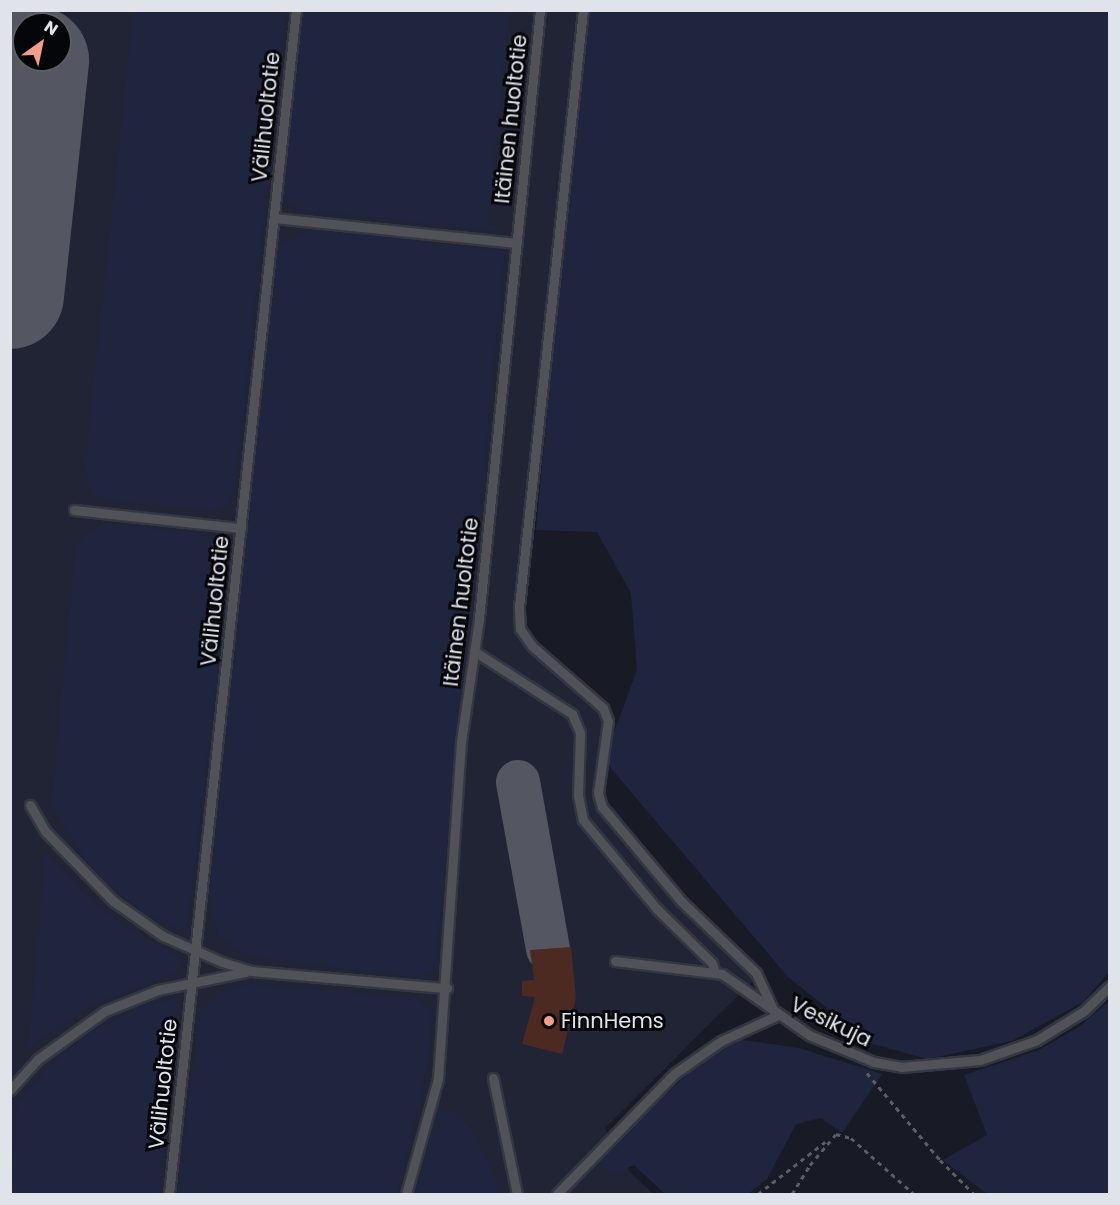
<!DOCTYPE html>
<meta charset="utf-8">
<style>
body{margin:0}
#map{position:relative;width:1120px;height:1205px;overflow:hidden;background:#181b26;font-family:Poppins,sans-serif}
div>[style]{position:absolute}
.built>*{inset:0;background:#202434}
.green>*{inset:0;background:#1f253e}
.taxiway>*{height:44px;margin:-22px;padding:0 22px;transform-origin:22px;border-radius:22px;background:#545761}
.runway>*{height:108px;margin:-54px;padding:0 54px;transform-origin:54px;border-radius:54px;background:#545761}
.building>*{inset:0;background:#4c2921}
.path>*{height:3px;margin-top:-1.5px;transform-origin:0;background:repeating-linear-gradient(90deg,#5b5e67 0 4.5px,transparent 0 9px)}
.roads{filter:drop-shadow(2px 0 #343741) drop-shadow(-2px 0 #343741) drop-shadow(0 2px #343741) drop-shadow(0 -2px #343741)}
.service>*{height:9px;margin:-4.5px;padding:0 4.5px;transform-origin:4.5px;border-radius:4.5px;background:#505257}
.dots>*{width:16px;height:16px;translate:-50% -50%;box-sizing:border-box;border:3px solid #05060a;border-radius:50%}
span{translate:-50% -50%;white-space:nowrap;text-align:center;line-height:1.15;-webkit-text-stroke:6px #05060a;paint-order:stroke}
.street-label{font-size:21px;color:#e1e3ea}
.poi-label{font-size:21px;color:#e1e3ea}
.left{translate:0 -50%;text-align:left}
.frame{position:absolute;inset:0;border:12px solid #e1e3ea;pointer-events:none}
.north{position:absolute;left:12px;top:12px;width:60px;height:60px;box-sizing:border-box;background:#05060a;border:2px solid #5d5e64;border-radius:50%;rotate:33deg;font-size:16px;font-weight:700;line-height:24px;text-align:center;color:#e1e3ea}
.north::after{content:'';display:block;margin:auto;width:21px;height:27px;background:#f49e8a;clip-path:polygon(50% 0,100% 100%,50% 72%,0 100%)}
</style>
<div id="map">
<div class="built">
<i style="clip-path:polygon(evenodd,10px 11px,584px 11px,524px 613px,529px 632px,538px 644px,609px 704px,615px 718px,605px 784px,607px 800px,689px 900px,764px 970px,605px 1128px,629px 1171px,653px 1194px,11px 1194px,10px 11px,24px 24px,60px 24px,60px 60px,24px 60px,24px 24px)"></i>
</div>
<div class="green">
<i style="clip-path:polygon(133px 11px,286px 11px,235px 489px,225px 505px,214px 511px,106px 501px,94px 494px,87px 480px,85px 462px)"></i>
<i style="clip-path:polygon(302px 11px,509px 11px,488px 224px,501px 232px,297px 209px,286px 203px,281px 195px)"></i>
<i style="clip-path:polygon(585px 11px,1109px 11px,1110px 971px,1083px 1002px,1012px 1041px,927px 1059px,859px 1040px,836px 1015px,788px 977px,604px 760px,637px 670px,631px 593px,597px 532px,536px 530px)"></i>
<i style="clip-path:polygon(312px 229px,505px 251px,435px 968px,417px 978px,249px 956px,219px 936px,208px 904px,277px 248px)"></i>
<i style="clip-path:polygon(107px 523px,202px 534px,221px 545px,229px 567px,187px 933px,141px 911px,91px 868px,51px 806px,75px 549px,85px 534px)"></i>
<i style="clip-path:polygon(45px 851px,91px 900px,138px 935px,181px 958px,176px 973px,90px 1006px,28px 1048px)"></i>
<i style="clip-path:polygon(249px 984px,417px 998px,432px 1012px,429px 1061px,397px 1194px,177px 1194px,199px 1014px,221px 992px)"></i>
<i style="clip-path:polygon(178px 999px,159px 1194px,11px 1194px,17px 1103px,49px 1066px,91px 1031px,143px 1006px)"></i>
<i style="clip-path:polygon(1109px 1001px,1109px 1194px,987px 1194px,943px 1160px,987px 1135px,964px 1075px,1039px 1050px,1080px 1026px)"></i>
<i style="clip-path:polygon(735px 1039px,799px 1048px,882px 1074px,842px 1133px,821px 1118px,796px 1124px,767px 1179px,748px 1194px,665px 1194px,634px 1165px,610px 1175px,598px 1158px,698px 1064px)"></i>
<i style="clip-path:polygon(438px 1108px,454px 1113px,467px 1123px,490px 1164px,500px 1194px,415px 1194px)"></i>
</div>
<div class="taxiway">
<i style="left:518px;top:782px;width:170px;rotate:79.8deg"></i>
</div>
<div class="runway">
<i style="left:10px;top:295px;width:236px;rotate:-83.9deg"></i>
</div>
<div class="building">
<i style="clip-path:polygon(571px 947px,576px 998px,562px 1054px,522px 1044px,535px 997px,522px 996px,522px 981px,534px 980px,530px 950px)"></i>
</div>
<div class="path">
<i style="left:867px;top:1073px;width:114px;rotate:50deg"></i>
<i style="left:940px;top:1160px;width:48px;rotate:45deg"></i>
<i style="left:758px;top:1194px;width:85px;rotate:-37.8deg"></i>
<i style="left:792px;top:1194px;width:34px;rotate:-58deg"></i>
<i style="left:810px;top:1165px;width:40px;rotate:-50deg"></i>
<i style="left:836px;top:1134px;width:16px;rotate:15deg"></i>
<i style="left:851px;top:1138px;width:84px;rotate:41.6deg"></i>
</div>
<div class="roads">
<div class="service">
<i style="left:274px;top:218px;width:244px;rotate:5.9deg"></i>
<i style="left:74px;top:510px;width:168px;rotate:6.2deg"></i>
<i style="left:474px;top:651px;width:117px;rotate:32.7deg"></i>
<i style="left:572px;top:714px;width:21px;rotate:67deg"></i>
<i style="left:580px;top:733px;width:62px;rotate:91.8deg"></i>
<i style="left:578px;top:795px;width:25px;rotate:79deg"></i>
<i style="left:583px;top:820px;width:116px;rotate:50.3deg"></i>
<i style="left:657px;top:909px;width:77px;rotate:44.5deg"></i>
<i style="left:712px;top:963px;width:10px;rotate:73deg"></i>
<i style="left:30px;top:805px;width:30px;rotate:60deg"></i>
<i style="left:45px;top:831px;width:98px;rotate:45.8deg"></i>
<i style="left:113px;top:901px;width:61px;rotate:35deg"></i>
<i style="left:163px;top:936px;width:64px;rotate:23.8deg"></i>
<i style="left:222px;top:962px;width:30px;rotate:17deg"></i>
<i style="left:251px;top:971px;width:197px;rotate:5deg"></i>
<i style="left:615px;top:961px;width:108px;rotate:6.9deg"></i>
<i style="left:722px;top:974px;width:106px;rotate:35deg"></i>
<i style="left:809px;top:1035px;width:70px;rotate:22.6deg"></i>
<i style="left:874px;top:1062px;width:27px;rotate:10deg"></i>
<i style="left:901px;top:1067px;width:79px;rotate:-5.1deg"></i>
<i style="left:980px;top:1060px;width:60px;rotate:-19.3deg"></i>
<i style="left:1037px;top:1040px;width:55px;rotate:-31.7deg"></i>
<i style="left:1084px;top:1011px;width:36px;rotate:-44deg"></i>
<i style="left:493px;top:1078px;width:118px;rotate:78.3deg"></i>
<i style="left:10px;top:1090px;width:42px;rotate:-47.9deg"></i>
<i style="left:38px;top:1059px;width:82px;rotate:-35.6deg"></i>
<i style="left:105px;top:1011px;width:57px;rotate:-21.6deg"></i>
<i style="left:158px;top:990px;width:89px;rotate:-11.7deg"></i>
<i style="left:169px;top:1194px;width:1191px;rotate:-83.88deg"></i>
<i style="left:406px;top:1194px;width:119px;rotate:-74.5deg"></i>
<i style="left:438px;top:1079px;width:338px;rotate:-86.1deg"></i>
<i style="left:461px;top:742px;width:125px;rotate:-81.7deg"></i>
<i style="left:479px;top:618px;width:611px;rotate:-84.27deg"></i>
<i style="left:557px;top:1194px;width:168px;rotate:-45.7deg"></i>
<i style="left:674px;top:1074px;width:57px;rotate:-35.1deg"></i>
<i style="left:721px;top:1041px;width:60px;rotate:-24.4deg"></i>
<i style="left:776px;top:1016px;width:47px;rotate:-114.9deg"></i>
<i style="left:756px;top:973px;width:104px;rotate:-136.2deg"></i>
<i style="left:681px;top:901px;width:123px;rotate:-130deg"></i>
<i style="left:602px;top:807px;width:15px;rotate:-106deg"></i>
<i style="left:598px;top:793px;width:73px;rotate:-82.1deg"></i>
<i style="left:608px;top:721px;width:14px;rotate:-111deg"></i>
<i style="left:603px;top:708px;width:94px;rotate:-138.9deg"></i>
<i style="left:532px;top:646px;width:21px;rotate:-125deg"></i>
<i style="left:520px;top:629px;width:22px;rotate:-93deg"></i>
<i style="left:519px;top:607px;width:600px;rotate:-83.88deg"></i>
</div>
</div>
<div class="dots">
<i style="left:549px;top:1021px;background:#f49e8a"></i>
</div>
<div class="street-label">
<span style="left:266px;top:117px;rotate:-84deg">Välihuoltotie</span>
<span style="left:511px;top:119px;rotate:-84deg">Itäinen huoltotie</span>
<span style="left:215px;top:601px;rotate:-84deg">Välihuoltotie</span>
<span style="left:461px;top:602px;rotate:-83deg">Itäinen huoltotie</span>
<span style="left:831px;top:1022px;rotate:26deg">Vesikuja</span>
<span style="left:163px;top:1084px;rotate:-84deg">Välihuoltotie</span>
</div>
<div class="poi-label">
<span class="left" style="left:561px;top:1021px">FinnHems</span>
</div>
<div class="frame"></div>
<div class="north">N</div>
</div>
